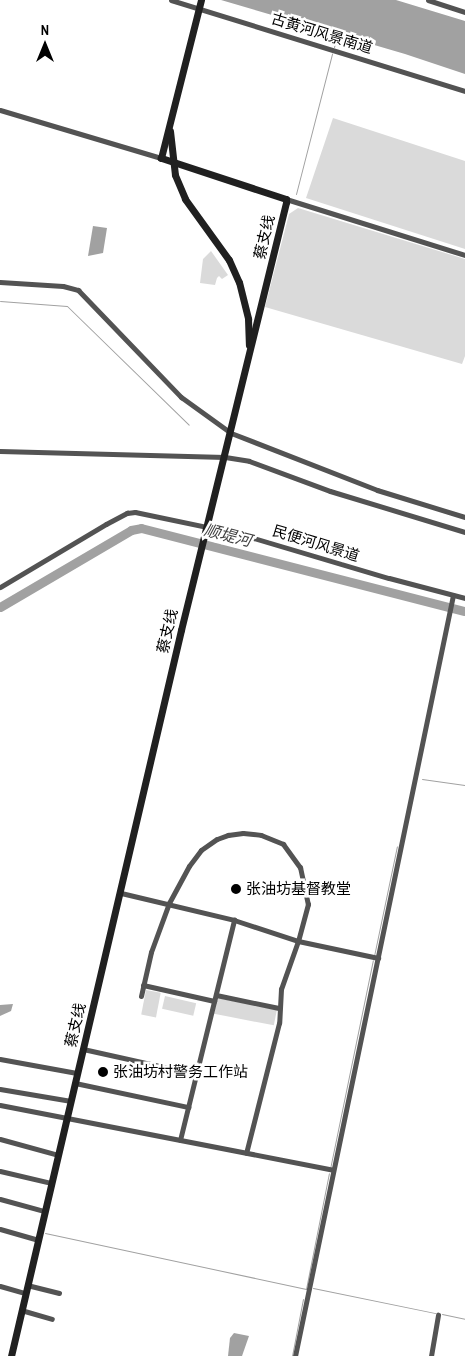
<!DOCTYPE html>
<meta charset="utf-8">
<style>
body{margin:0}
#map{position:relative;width:465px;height:1356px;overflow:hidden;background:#fff;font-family:"Archivo Narrow","Noto Sans SC",sans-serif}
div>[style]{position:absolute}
.green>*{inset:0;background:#dadada;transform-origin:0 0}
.water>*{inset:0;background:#a1a1a1}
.stream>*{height:1px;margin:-0.5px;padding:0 0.5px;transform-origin:0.5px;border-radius:0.5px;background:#a1a1a1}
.river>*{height:9px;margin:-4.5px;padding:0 4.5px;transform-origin:4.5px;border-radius:4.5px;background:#a1a1a1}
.street>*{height:5px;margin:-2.5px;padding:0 2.5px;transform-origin:2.5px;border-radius:2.5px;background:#535353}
.secondary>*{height:7px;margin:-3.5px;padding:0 3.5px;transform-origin:3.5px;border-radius:3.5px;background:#202020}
.dots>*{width:14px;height:14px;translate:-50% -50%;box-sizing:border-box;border:2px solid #fff;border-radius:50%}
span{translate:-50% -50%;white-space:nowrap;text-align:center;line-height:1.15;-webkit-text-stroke:5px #fff;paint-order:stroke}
.street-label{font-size:15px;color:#000}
.poi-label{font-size:15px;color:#000}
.left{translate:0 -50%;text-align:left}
.water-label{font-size:16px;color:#424242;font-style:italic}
.north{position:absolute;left:20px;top:20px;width:50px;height:50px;-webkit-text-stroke:4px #fff;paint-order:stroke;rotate:0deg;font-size:14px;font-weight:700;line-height:20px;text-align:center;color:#000}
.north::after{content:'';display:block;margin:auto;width:18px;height:22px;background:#000;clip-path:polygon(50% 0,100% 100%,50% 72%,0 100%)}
</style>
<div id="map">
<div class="green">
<i style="clip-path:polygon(333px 118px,465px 161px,465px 249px,306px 198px)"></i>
<i style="clip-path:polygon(298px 208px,465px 259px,465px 356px,462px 364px,265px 307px,289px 214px)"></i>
<i style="clip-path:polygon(211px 251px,228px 275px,222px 279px,219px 276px,217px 278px,215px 285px,200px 283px,203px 259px)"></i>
<i style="left:146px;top:990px;width:15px;height:25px;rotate:11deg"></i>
<i style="left:165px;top:996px;width:32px;height:13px;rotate:13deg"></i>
<i style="left:217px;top:998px;width:61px;height:16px;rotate:11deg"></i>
</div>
<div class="water">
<i style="clip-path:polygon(221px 0,396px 0,465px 21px,465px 74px,405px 54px)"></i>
<i style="clip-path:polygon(93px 226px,107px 228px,103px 253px,88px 256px)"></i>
<i style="clip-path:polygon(13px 1004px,11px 1011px,0 1016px,0 1005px)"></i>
<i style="clip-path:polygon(234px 1333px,249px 1336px,242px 1356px,228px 1356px,230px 1338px)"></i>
</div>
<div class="stream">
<i style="left:334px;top:47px;width:15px;rotate:-74deg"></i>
<i style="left:296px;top:194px;width:145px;rotate:-75.6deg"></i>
<i style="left:0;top:301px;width:67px;rotate:4.3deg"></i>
<i style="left:67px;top:306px;width:170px;rotate:44.3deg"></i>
<i style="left:422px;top:779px;width:43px;rotate:7.9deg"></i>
<i style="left:374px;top:956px;width:112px;rotate:-78.2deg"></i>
<i style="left:330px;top:1169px;width:213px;rotate:-78.4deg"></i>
<i style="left:45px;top:1233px;width:267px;rotate:12.1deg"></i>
<i style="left:306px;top:1289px;width:118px;rotate:-78.8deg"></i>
<i style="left:313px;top:1288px;width:125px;rotate:11.6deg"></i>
<i style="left:442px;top:1314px;width:24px;rotate:12deg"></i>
<i style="left:292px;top:1356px;width:58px;rotate:-79.1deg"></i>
</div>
<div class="river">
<i style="left:0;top:607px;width:152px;rotate:-30.4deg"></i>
<i style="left:131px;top:530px;width:10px;rotate:-11deg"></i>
<i style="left:141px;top:528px;width:334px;rotate:14.4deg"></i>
</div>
<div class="street">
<i style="left:171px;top:0;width:308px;rotate:17.2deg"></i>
<i style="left:428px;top:0;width:39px;rotate:18deg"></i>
<i style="left:0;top:110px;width:168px;rotate:16.6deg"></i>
<i style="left:286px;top:199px;width:188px;rotate:17.4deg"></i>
<i style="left:0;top:282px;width:63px;rotate:3.6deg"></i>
<i style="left:63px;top:286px;width:16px;rotate:15deg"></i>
<i style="left:78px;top:290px;width:149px;rotate:46.1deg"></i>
<i style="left:181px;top:397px;width:62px;rotate:35.8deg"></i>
<i style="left:231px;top:433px;width:157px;rotate:21.3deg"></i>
<i style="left:377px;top:490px;width:92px;rotate:17.1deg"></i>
<i style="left:0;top:451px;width:225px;rotate:1.5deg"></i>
<i style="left:225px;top:457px;width:24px;rotate:9deg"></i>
<i style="left:249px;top:461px;width:86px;rotate:20.3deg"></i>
<i style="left:330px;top:491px;width:141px;rotate:16.9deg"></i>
<i style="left:0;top:587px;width:123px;rotate:-30.7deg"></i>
<i style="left:106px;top:524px;width:24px;rotate:-28deg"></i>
<i style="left:127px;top:513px;width:8px;rotate:-7deg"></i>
<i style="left:135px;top:512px;width:107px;rotate:11.8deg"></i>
<i style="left:240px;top:534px;width:155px;rotate:16.5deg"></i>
<i style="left:389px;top:578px;width:79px;rotate:14.7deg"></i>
<i style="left:121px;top:893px;width:116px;rotate:13.4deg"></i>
<i style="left:234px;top:920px;width:67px;rotate:18.2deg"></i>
<i style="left:298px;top:941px;width:82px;rotate:12deg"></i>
<i style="left:143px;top:985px;width:73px;rotate:12.7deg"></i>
<i style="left:216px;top:995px;width:64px;rotate:11.7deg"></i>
<i style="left:141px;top:996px;width:45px;rotate:-77.2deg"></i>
<i style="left:151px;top:952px;width:52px;rotate:-69.8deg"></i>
<i style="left:169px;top:903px;width:42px;rotate:-61.6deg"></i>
<i style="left:189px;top:866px;width:20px;rotate:-53deg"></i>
<i style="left:201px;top:850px;width:19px;rotate:-35deg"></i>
<i style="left:217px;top:839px;width:12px;rotate:-20deg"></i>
<i style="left:228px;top:835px;width:15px;rotate:-8deg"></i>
<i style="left:243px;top:833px;width:18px;rotate:6deg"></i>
<i style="left:261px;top:835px;width:24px;rotate:22deg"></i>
<i style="left:283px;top:844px;width:29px;rotate:54deg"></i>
<i style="left:300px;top:867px;width:38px;rotate:78deg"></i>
<i style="left:308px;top:904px;width:38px;rotate:105deg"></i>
<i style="left:298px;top:941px;width:51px;rotate:109.5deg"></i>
<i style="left:281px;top:989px;width:34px;rotate:93deg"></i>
<i style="left:279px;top:1023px;width:134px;rotate:104.2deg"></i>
<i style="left:83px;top:1049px;width:116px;rotate:12.5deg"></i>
<i style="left:0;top:1059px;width:78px;rotate:10.3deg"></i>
<i style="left:75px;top:1083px;width:116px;rotate:12deg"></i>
<i style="left:0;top:1089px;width:72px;rotate:9.6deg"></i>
<i style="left:0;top:1105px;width:339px;rotate:11deg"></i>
<i style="left:0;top:1139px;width:60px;rotate:15.4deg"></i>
<i style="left:180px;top:1140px;width:227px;rotate:-76.2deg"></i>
<i style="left:0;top:1171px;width:52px;rotate:13.2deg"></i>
<i style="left:0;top:1199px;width:46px;rotate:15.3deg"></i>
<i style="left:0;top:1229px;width:40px;rotate:16deg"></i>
<i style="left:27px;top:1285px;width:33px;rotate:14deg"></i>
<i style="left:0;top:1286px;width:26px;rotate:16deg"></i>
<i style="left:21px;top:1310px;width:32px;rotate:16deg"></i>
<i style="left:295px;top:1356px;width:777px;rotate:-78.27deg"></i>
<i style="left:431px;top:1356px;width:42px;rotate:-80.3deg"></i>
</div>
<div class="secondary">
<i style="left:170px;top:131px;width:44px;rotate:83.5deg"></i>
<i style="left:175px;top:175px;width:26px;rotate:67deg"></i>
<i style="left:185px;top:199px;width:75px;rotate:54.2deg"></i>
<i style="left:229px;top:260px;width:24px;rotate:66deg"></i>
<i style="left:239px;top:282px;width:38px;rotate:76deg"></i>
<i style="left:248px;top:319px;width:26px;rotate:88deg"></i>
<i style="left:11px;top:1356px;width:746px;rotate:-76.82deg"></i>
<i style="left:181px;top:630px;width:441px;rotate:-76.2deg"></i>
<i style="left:286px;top:202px;width:3px;rotate:-90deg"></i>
<i style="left:286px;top:199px;width:132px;rotate:-161.8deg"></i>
<i style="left:161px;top:158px;width:163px;rotate:-75.8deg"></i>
</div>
<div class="dots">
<i style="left:236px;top:889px;background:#000"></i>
<i style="left:103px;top:1072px;background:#000"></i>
</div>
<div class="street-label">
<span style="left:322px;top:33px;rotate:17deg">古黄河风景南道</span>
<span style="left:264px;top:237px;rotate:-77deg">蔡支线</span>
<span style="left:316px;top:543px;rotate:17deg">民便河风景道</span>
<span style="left:167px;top:631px;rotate:-77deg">蔡支线</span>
<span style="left:75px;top:1025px;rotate:-77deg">蔡支线</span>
</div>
<div class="poi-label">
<span class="left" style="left:246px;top:889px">张油坊基督教堂</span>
<span class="left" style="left:113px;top:1072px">张油坊村警务工作站</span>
</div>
<div class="water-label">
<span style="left:228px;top:535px;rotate:14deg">顺堤河</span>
</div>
<div class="north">N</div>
</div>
